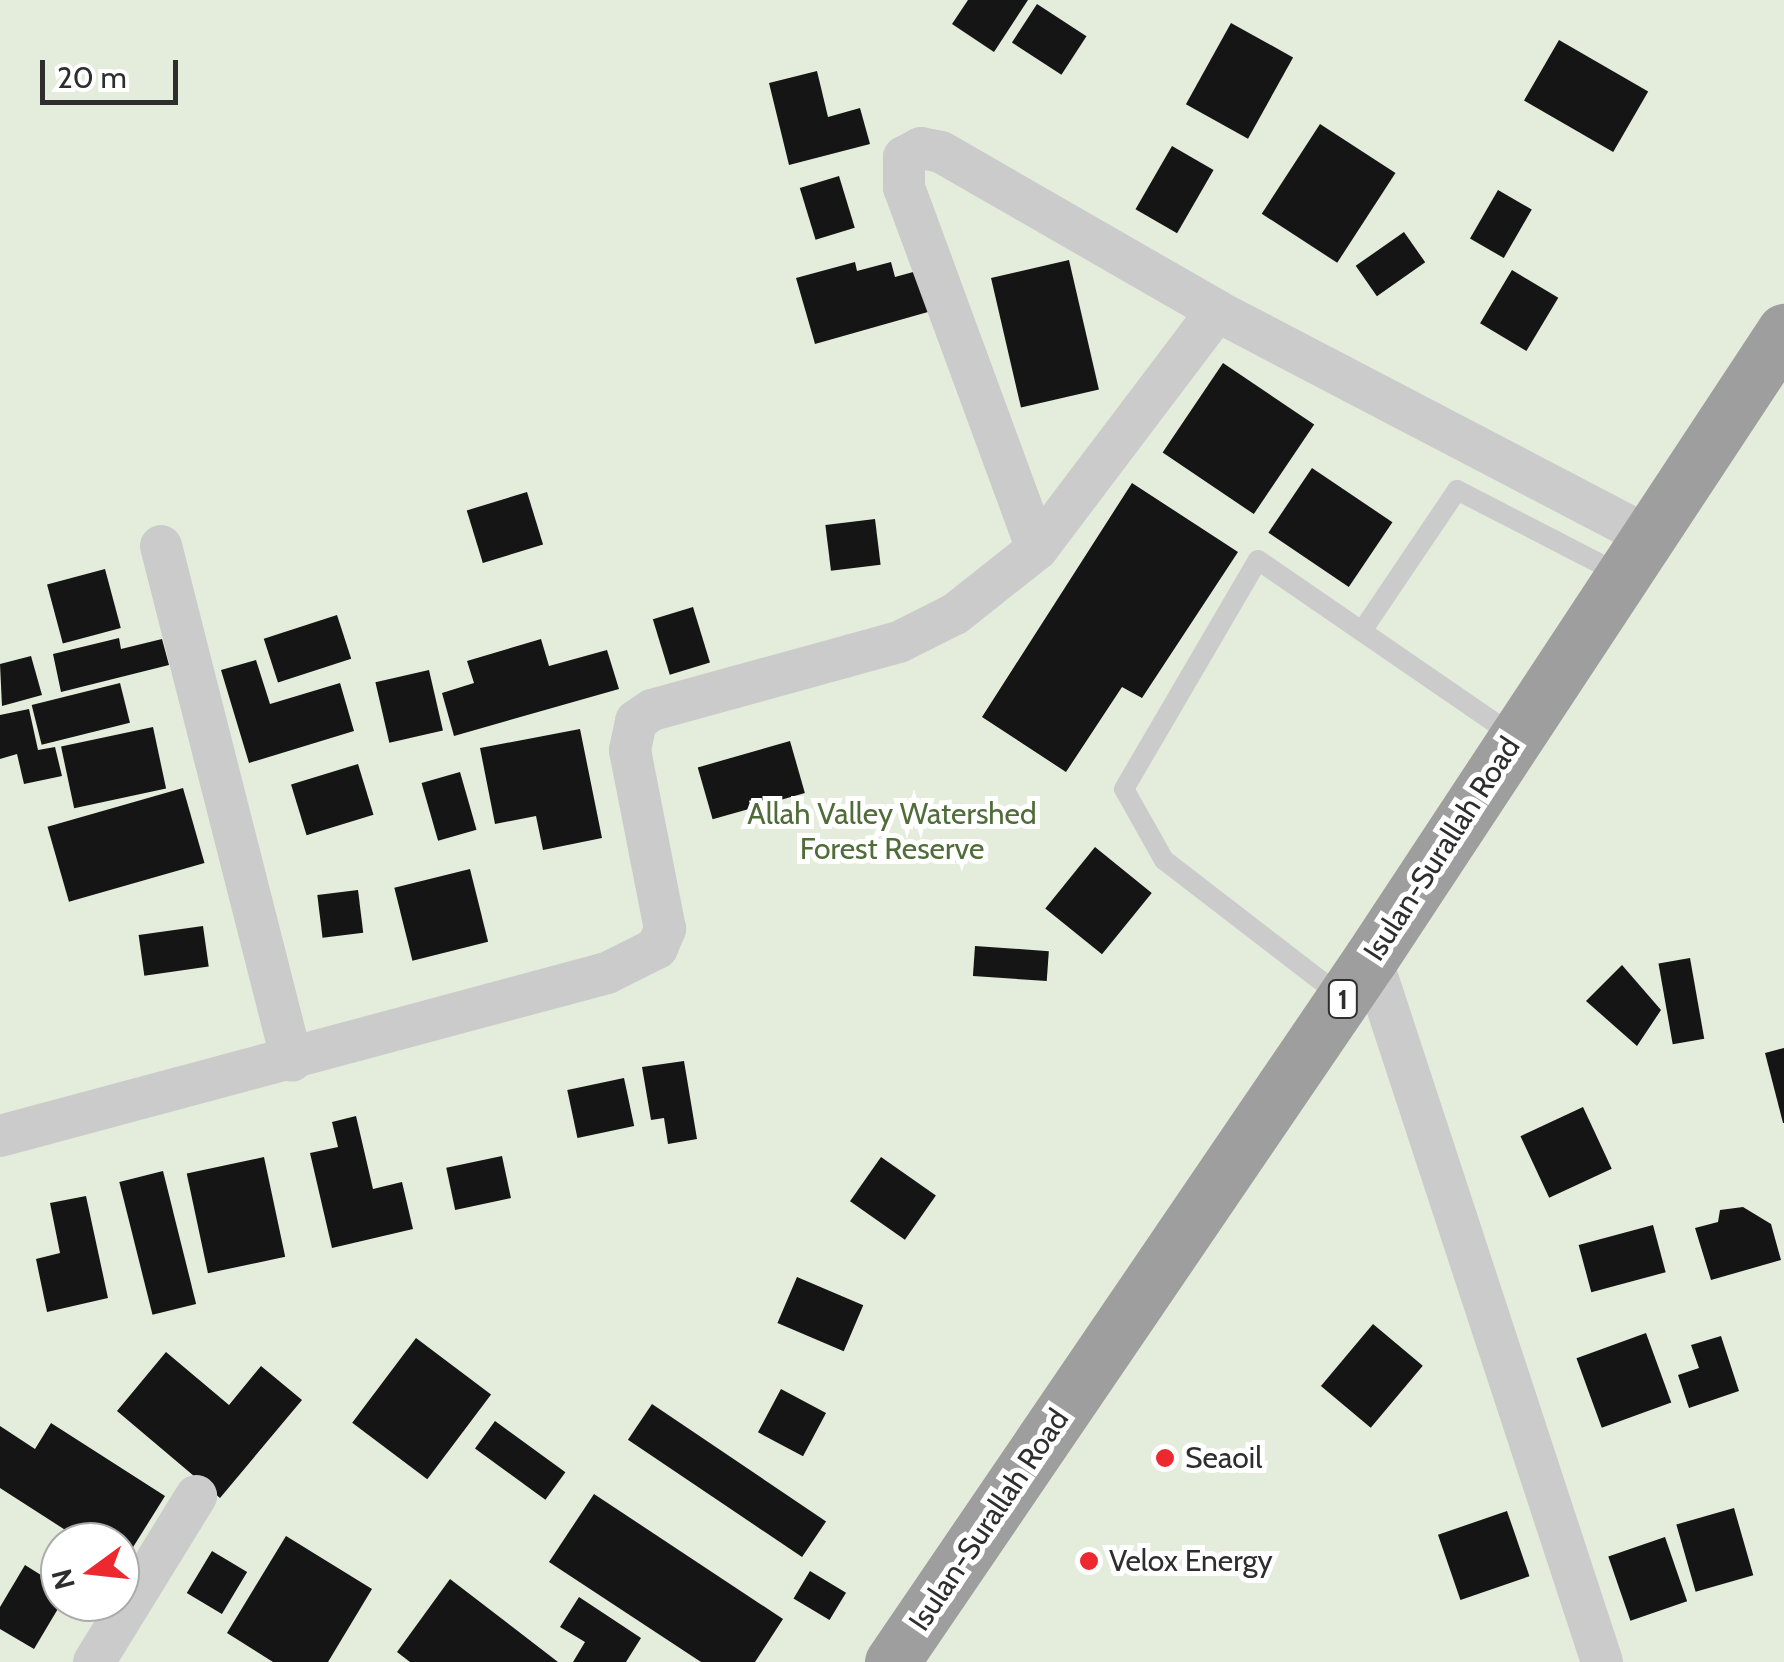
<!DOCTYPE html>
<style>
body{margin:0}
#map{position:relative;width:1784px;height:1662px;overflow:hidden;background:#fff;font-family:Cabin,sans-serif}
div>[style]{position:absolute}
.green>*{inset:0;background:#e4ecdb}
.building>*{inset:0;background:#151515;transform-origin:0 0}
.service>*{height:20px;margin:-10px;padding:0 10px;transform-origin:10px;border-radius:10px;background:#cbcbcb}
.minor>*{height:42px;margin:-21px;padding:0 21px;transform-origin:21px;border-radius:21px;background:#cbcbcb}
.trunk>*{height:55px;margin:-27.5px;padding:0 27.5px;transform-origin:27.5px;border-radius:27.5px;background:#9e9e9e}
.dots>*{width:28px;height:28px;translate:-50% -50%;box-sizing:border-box;border:5px solid #fff;border-radius:50%}
span{translate:-50% -50%;white-space:nowrap;text-align:center;line-height:1.15;-webkit-text-stroke:10px #fff;paint-order:stroke}
.shield-label span{padding:2px 8px;background:#fff;border:2px solid;border-radius:8px;-webkit-text-stroke-width:0}
.shield-label{font-size:28px;color:#2e2e2e;font-weight:700}
.park-label{font-size:30px;color:#4f6c39}
.street-label{font-size:30px;color:#2e2e2e}
.poi-label{font-size:30px;color:#2e2e2e}
.left{translate:0 -50%;text-align:left}
.north{position:absolute;left:40px;top:1522px;width:100px;height:100px;box-sizing:border-box;background:#fff;border:2px solid #ababab;border-radius:50%;rotate:255deg;font-size:28px;font-weight:700;line-height:40px;text-align:center;color:#2e2e2e}
.north::after{content:'';display:block;margin:auto;width:35px;height:45px;background:#ee282f;clip-path:polygon(50% 0,100% 100%,50% 72%,0 100%)}
.scale{position:absolute;left:40px;top:60px;width:138px;height:45px;box-sizing:border-box;border:5px solid #2e2e2e;border-top:0;padding-left:12px;font-size:30px;line-height:35px;white-space:nowrap;color:#2e2e2e;-webkit-text-stroke:8px #fff;paint-order:stroke}
</style>
<div id="map">
<div class="green">
<i style="clip-path:polygon(evenodd,0 0,1784px 0,1784px 1662px,0 1662px,0 0,60px 1542px,120px 1542px,120px 1602px,60px 1602px,60px 1542px)"></i>
</div>
<div class="building">
<i style="clip-path:polygon(968px 0,1028px 0,994px 52px,952px 24px)"></i>
<i style="left:1037px;top:4px;width:59px;height:46px;rotate:33deg"></i>
<i style="left:1231px;top:23px;width:71px;height:93px;rotate:29deg"></i>
<i style="left:1559px;top:40px;width:103px;height:70px;rotate:30deg"></i>
<i style="clip-path:polygon(817px 71px,828px 117px,860px 108px,870px 144px,789px 165px,769px 83px)"></i>
<i style="left:1320px;top:124px;width:90px;height:107px;rotate:33deg"></i>
<i style="left:1172px;top:146px;width:48px;height:73px;rotate:30deg"></i>
<i style="left:839px;top:176px;width:54px;height:41px;rotate:73deg"></i>
<i style="left:1498px;top:190px;width:39px;height:56px;rotate:30deg"></i>
<i style="left:1404px;top:232px;width:37px;height:59px;rotate:55deg"></i>
<i style="left:1069px;top:260px;width:133px;height:80px;rotate:77deg"></i>
<i style="clip-path:polygon(855px 262px,857px 271px,891px 262px,895px 277px,924px 269px,935px 310px,815px 344px,796px 278px)"></i>
<i style="left:1512px;top:270px;width:54px;height:62px;rotate:31deg"></i>
<i style="left:1223px;top:363px;width:110px;height:108px;rotate:34deg"></i>
<i style="left:1312px;top:468px;width:97px;height:78px;rotate:34deg"></i>
<i style="clip-path:polygon(1132px 483px,1238px 552px,1142px 698px,1122px 687px,1066px 772px,982px 717px)"></i>
<i style="left:527px;top:492px;width:55px;height:63px;rotate:73deg"></i>
<i style="left:875px;top:519px;width:46px;height:50px;rotate:83deg"></i>
<i style="left:105px;top:569px;width:61px;height:60px;rotate:75deg"></i>
<i style="left:693px;top:607px;width:58px;height:42px;rotate:73deg"></i>
<i style="left:337px;top:615px;width:46px;height:77px;rotate:72deg"></i>
<i style="clip-path:polygon(119px 638px,121px 649px,162px 639px,169px 665px,61px 692px,53px 654px)"></i>
<i style="clip-path:polygon(541px 639px,549px 666px,607px 650px,619px 689px,454px 736px,442px 693px,474px 683px,467px 661px)"></i>
<i style="clip-path:polygon(31px 656px,42px 695px,2px 706px,0 664px)"></i>
<i style="clip-path:polygon(256px 660px,270px 704px,340px 683px,354px 731px,249px 763px,221px 670px)"></i>
<i style="left:429px;top:670px;width:62px;height:55px;rotate:77deg"></i>
<i style="left:120px;top:683px;width:41px;height:91px;rotate:76deg"></i>
<i style="clip-path:polygon(29px 709px,38px 750px,55px 747px,62px 776px,24px 784px,17px 754px,0 759px,0 715px)"></i>
<i style="left:153px;top:727px;width:63px;height:94px;rotate:78deg"></i>
<i style="clip-path:polygon(580px 729px,602px 838px,543px 850px,536px 816px,495px 824px,480px 748px)"></i>
<i style="left:790px;top:741px;width:54px;height:96px;rotate:74deg"></i>
<i style="left:358px;top:764px;width:53px;height:70px;rotate:73deg"></i>
<i style="left:460px;top:772px;width:60px;height:40px;rotate:74deg"></i>
<i style="left:183px;top:788px;width:78px;height:141px;rotate:74deg"></i>
<i style="left:1095px;top:847px;width:73px;height:79px;rotate:39deg"></i>
<i style="left:470px;top:869px;width:75px;height:78px;rotate:76deg"></i>
<i style="left:358px;top:890px;width:43px;height:41px;rotate:83deg"></i>
<i style="left:203px;top:926px;width:41px;height:65px;rotate:82deg"></i>
<i style="left:975px;top:946px;width:74px;height:30px;rotate:4deg"></i>
<i style="left:1690px;top:958px;width:82px;height:32px;rotate:80deg"></i>
<i style="clip-path:polygon(1622px 965px,1661px 1010px,1637px 1046px,1586px 1001px)"></i>
<i style="clip-path:polygon(1784px 1048px,1784px 1123px,1783px 1123px,1765px 1053px)"></i>
<i style="clip-path:polygon(684px 1061px,697px 1139px,668px 1144px,664px 1118px,651px 1120px,642px 1067px)"></i>
<i style="left:624px;top:1078px;width:49px;height:58px;rotate:78deg"></i>
<i style="left:1583px;top:1107px;width:68px;height:69px;rotate:65deg"></i>
<i style="clip-path:polygon(356px 1116px,373px 1189px,402px 1182px,413px 1229px,332px 1248px,310px 1153px,338px 1147px,332px 1122px)"></i>
<i style="left:502px;top:1156px;width:43px;height:57px;rotate:78deg"></i>
<i style="left:264px;top:1157px;width:102px;height:79px;rotate:78deg"></i>
<i style="left:881px;top:1157px;width:67px;height:54px;rotate:35deg"></i>
<i style="left:163px;top:1171px;width:137px;height:45px;rotate:76deg"></i>
<i style="clip-path:polygon(86px 1196px,108px 1298px,47px 1312px,36px 1259px,60px 1253px,50px 1203px)"></i>
<i style="clip-path:polygon(1743px 1207px,1771px 1224px,1781px 1260px,1711px 1280px,1695px 1228px,1718px 1222px,1720px 1210px)"></i>
<i style="left:1653px;top:1225px;width:49px;height:77px;rotate:75deg"></i>
<i style="left:797px;top:1277px;width:72px;height:50px;rotate:23deg"></i>
<i style="left:1373px;top:1324px;width:65px;height:81px;rotate:40deg"></i>
<i style="left:1646px;top:1333px;width:74px;height:74px;rotate:70deg"></i>
<i style="clip-path:polygon(1721px 1336px,1739px 1391px,1689px 1408px,1678px 1375px,1699px 1368px,1691px 1345px)"></i>
<i style="left:416px;top:1338px;width:94px;height:106px;rotate:37deg"></i>
<i style="clip-path:polygon(166px 1352px,229px 1405px,261px 1366px,302px 1400px,220px 1498px,117px 1411px)"></i>
<i style="left:781px;top:1389px;width:51px;height:49px;rotate:28deg"></i>
<i style="left:652px;top:1404px;width:210px;height:43px;rotate:34deg"></i>
<i style="left:495px;top:1421px;width:87px;height:34px;rotate:36deg"></i>
<i style="clip-path:polygon(51px 1423px,165px 1496px,120px 1568px,120px 1542px,84px 1542px,0 1488px,0 1426px,35px 1449px)"></i>
<i style="clip-path:polygon(594px 1494px,783px 1619px,755px 1662px,701px 1662px,549px 1562px)"></i>
<i style="left:1734px;top:1508px;width:70px;height:60px;rotate:74deg"></i>
<i style="left:1507px;top:1511px;width:69px;height:73px;rotate:71deg"></i>
<i style="clip-path:polygon(286px 1536px,372px 1589px,328px 1662px,273px 1662px,227px 1633px)"></i>
<i style="left:1665px;top:1537px;width:68px;height:60px;rotate:71deg"></i>
<i style="left:212px;top:1551px;width:41px;height:49px;rotate:31deg"></i>
<i style="clip-path:polygon(25px 1565px,60px 1587px,62px 1602px,34px 1649px,0 1629px,0 1607px)"></i>
<i style="left:810px;top:1571px;width:42px;height:32px;rotate:31deg"></i>
<i style="clip-path:polygon(450px 1579px,558px 1662px,410px 1662px,397px 1652px)"></i>
<i style="clip-path:polygon(579px 1597px,641px 1638px,626px 1662px,573px 1662px,585px 1642px,560px 1627px)"></i>
</div>
<div class="service">
<i style="left:1362px;top:631px;width:170px;rotate:-56deg"></i>
<i style="left:1457px;top:490px;width:183px;rotate:27.3deg"></i>
<i style="left:1342px;top:997px;width:225px;rotate:-142.4deg"></i>
<i style="left:1164px;top:860px;width:81px;rotate:-119.4deg"></i>
<i style="left:1124px;top:789px;width:265px;rotate:-59.7deg"></i>
<i style="left:1258px;top:560px;width:313px;rotate:34.5deg"></i>
</div>
<div class="minor">
<i style="left:161px;top:546px;width:531px;rotate:75.73deg"></i>
<i style="left:1037px;top:549px;width:385px;rotate:-110.2deg"></i>
<i style="left:904px;top:188px;width:31px;rotate:-90deg"></i>
<i style="left:904px;top:157px;width:19px;rotate:-28deg"></i>
<i style="left:921px;top:148px;width:20px;rotate:11deg"></i>
<i style="left:941px;top:152px;width:319px;rotate:29.9deg"></i>
<i style="left:1217px;top:311px;width:485px;rotate:27.6deg"></i>
<i style="left:1371px;top:958px;width:741px;rotate:71.83deg"></i>
<i style="left:0;top:1136px;width:629px;rotate:-15.03deg"></i>
<i style="left:607px;top:973px;width:56px;rotate:-26.6deg"></i>
<i style="left:657px;top:948px;width:21px;rotate:-67deg"></i>
<i style="left:665px;top:929px;width:182px;rotate:-101.1deg"></i>
<i style="left:630px;top:750px;width:30px;rotate:-78deg"></i>
<i style="left:636px;top:721px;width:19px;rotate:-35deg"></i>
<i style="left:652px;top:710px;width:256px;rotate:-15.4deg"></i>
<i style="left:899px;top:642px;width:63px;rotate:-26.6deg"></i>
<i style="left:955px;top:614px;width:105px;rotate:-38.4deg"></i>
<i style="left:1037px;top:549px;width:298px;rotate:-52.9deg"></i>
<i style="left:94px;top:1662px;width:195px;rotate:-58.4deg"></i>
</div>
<div class="trunk">
<i style="left:892px;top:1662px;width:852px;rotate:-55.77deg"></i>
<i style="left:1371px;top:958px;width:751px;rotate:-56.63deg"></i>
</div>
<div class="dots">
<i style="left:1165px;top:1458px;background:#ee282f"></i>
<i style="left:1089px;top:1561px;background:#ee282f"></i>
</div>
<div class="shield-label">
<span style="left:1343px;top:999px">1</span>
</div>
<div class="park-label">
<span style="left:892px;top:831px">Allah Valley Watershed<br>Forest Reserve</span>
</div>
<div class="street-label">
<span style="left:1442px;top:849px;rotate:-57deg">Isulan-Surallah Road</span>
<span style="left:989px;top:1520px;rotate:-56deg">Isulan-Surallah Road</span>
</div>
<div class="poi-label">
<span class="left" style="left:1185px;top:1458px">Seaoil</span>
<span class="left" style="left:1109px;top:1561px">Velox Energy</span>
</div>
<div class="north">N</div>
<div class="scale">20 m</div>
</div>
